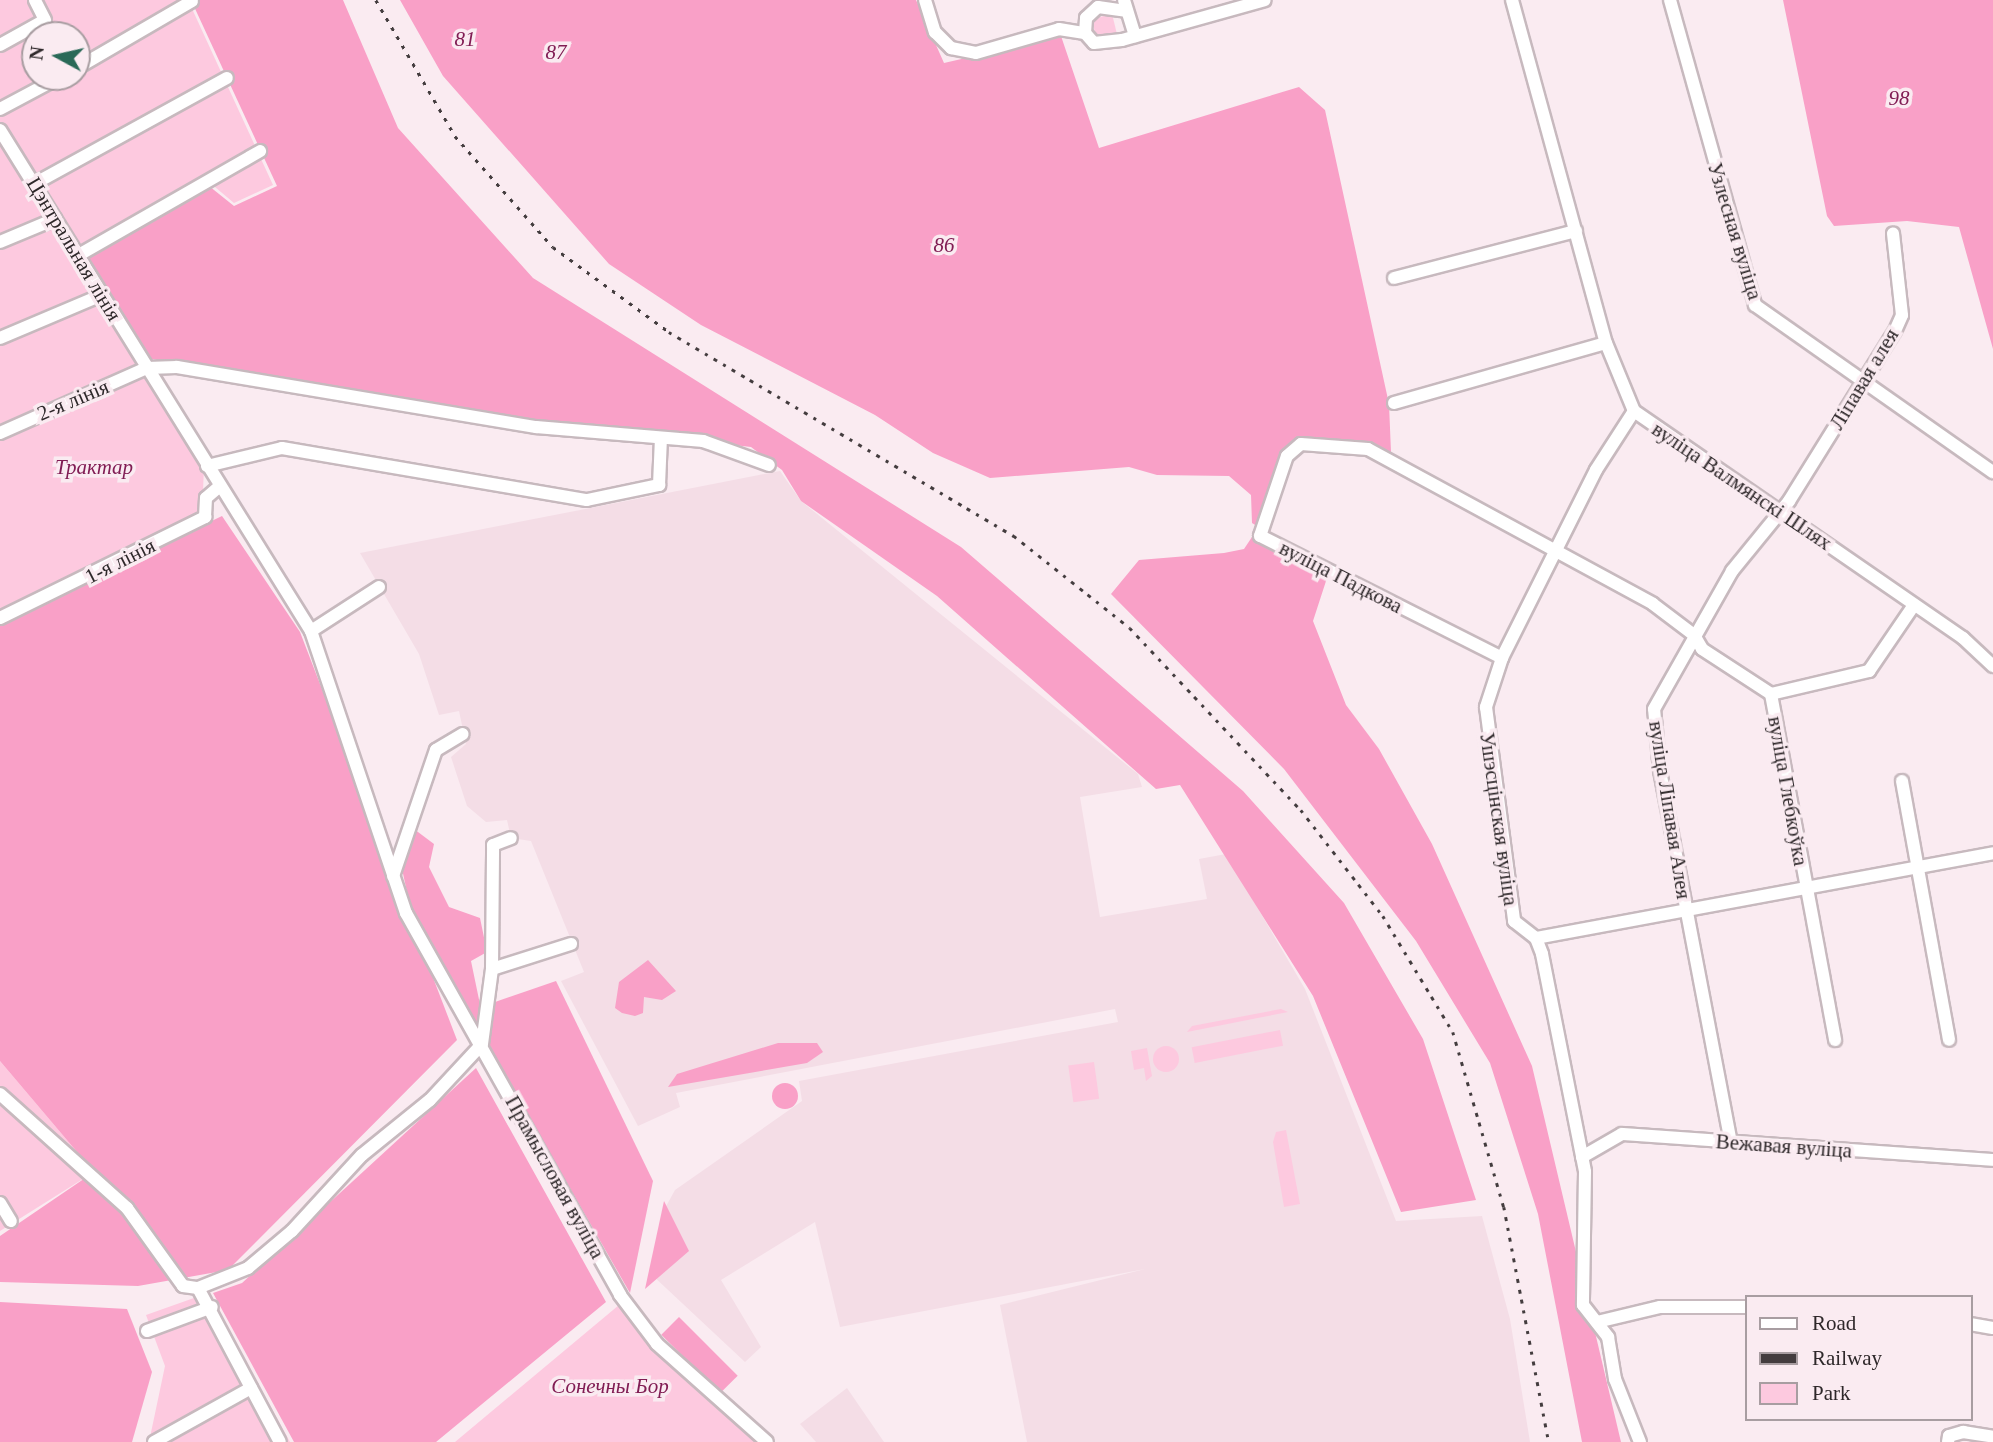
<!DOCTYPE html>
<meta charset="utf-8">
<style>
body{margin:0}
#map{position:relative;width:1993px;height:1442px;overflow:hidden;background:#faebf1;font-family:"Times New Roman",serif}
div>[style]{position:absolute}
.built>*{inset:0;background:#f4dde6}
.green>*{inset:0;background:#fdc9df;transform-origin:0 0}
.round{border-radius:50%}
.forest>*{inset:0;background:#f9a0c7;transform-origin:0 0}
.roads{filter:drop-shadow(2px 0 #c7b9be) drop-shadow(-2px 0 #c7b9be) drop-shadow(0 2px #c7b9be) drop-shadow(0 -2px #c7b9be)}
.minor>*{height:12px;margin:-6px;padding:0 6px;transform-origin:6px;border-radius:6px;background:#fff}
.rail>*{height:2.5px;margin-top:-1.25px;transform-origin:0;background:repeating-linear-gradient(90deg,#433c3e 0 3.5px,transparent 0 10.5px)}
span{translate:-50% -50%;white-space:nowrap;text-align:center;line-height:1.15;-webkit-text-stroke:7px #faebf1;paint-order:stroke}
.park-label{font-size:21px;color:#811d54;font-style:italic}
.street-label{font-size:21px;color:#2e282a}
.legend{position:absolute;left:1745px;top:1295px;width:228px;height:126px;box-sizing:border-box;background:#faebf1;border:2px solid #a89da1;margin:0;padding:9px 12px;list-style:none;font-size:21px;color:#2e282a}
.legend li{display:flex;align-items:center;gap:14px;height:35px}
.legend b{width:35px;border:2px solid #a89da1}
.north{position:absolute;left:21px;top:21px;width:70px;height:70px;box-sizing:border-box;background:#faebf1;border:2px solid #a89da1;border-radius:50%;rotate:278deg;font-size:19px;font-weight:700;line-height:28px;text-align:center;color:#2e282a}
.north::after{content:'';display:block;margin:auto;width:24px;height:32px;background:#296957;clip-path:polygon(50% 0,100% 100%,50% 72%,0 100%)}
</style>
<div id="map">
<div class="built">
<i style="clip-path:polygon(780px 471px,801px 501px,1138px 774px,1142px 787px,1080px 797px,1100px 917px,1207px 899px,1199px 859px,1226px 854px,1305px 989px,1396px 1221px,1482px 1216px,1510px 1319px,1530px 1442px,1027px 1442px,1000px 1305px,1145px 1269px,840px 1327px,815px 1222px,721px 1280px,761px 1347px,745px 1362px,651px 1274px,664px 1210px,675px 1190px,802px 1101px,799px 1081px,1118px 1022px,1115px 1009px,676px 1093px,680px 1107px,638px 1126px,561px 981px,584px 972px,531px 841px,511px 838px,507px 820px,486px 822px,467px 806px,451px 757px,466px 744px,459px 711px,439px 715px,419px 654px,360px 553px)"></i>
<i style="clip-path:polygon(847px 1388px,884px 1442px,816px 1442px,800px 1424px)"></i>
</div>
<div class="green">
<i style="clip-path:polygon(evenodd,0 0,188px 0,273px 185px,234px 203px,209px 182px,73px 255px,204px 467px,202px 515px,0 615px,0 0,35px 35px,77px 35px,77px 77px,35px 77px,35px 35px)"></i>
<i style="left:1112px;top:14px;width:21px;height:21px;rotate:76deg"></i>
<i style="clip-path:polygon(1281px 1009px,1288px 1012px,1187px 1032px,1192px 1026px)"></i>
<i style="left:1280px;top:1030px;width:16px;height:90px;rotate:79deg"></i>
<i class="round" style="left:1153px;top:1046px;width:26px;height:26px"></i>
<i style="clip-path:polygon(1147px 1048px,1152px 1076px,1146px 1081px,1144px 1068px,1134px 1070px,1131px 1051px)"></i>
<i style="clip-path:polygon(0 1061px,94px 1172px,0 1231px)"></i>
<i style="left:1094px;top:1062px;width:37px;height:26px;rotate:82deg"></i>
<i style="clip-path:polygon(1286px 1130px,1300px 1204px,1284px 1207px,1273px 1142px,1276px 1132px)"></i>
<i style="clip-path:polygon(208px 1293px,290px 1442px,149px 1442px,165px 1366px,146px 1315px)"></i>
<i style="clip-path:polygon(619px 1305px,652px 1348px,758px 1442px,455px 1442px)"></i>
</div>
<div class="forest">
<i style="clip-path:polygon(191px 0,343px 0,398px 128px,533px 278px,961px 547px,1243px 791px,1344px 903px,1423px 1039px,1476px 1200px,1401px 1212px,1313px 996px,1180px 785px,1156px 789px,937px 596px,801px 501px,782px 470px,751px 447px,579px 427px,145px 358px,84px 253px,209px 186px,234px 206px,277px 186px)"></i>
<i style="clip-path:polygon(400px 0,916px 0,944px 63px,1061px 36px,1099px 148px,1299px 87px,1325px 110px,1389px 404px,1391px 452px,1301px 439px,1260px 528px,1252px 523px,1251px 495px,1229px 476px,1157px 475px,1129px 467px,990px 478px,933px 453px,875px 415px,701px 325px,609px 264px,443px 76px)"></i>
<i style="clip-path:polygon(1783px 0,1993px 0,1993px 349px,1959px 227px,1907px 221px,1834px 226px,1827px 216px)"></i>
<i style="clip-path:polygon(222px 516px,300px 632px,457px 1040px,228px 1270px,138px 1286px,0 1282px,0 1236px,94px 1172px,0 1061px,0 623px)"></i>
<i style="clip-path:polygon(1252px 537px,1327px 578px,1313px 621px,1346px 705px,1379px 749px,1432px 844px,1532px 1066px,1621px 1442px,1582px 1442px,1538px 1214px,1490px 1063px,1416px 941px,1284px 769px,1111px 594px,1139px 560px,1224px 553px,1244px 549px)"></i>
<i style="clip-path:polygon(414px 829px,434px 844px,429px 867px,449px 907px,480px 918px,487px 952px,471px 961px,482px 1014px,475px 1026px,410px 906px,402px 869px)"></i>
<i style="clip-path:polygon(648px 960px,676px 991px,662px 1000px,644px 997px,643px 1013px,635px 1016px,622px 1013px,615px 1008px,619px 982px)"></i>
<i style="clip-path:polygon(556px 981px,653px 1181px,630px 1293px,489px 1047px,495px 1002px)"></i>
<i style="clip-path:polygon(778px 1043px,817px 1043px,823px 1052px,807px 1063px,668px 1087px,677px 1074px)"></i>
<i style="clip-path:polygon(476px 1068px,606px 1302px,436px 1442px,294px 1442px,213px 1293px,242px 1283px)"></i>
<i class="round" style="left:772px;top:1083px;width:26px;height:26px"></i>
<i style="clip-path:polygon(664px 1201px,689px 1251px,645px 1289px)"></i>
<i style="clip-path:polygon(0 1302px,127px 1309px,152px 1372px,132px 1442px,0 1442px)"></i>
<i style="left:679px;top:1317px;width:83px;height:25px;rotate:45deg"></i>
</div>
<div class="roads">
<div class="minor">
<i style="left:925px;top:0;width:34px;rotate:73deg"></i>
<i style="left:935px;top:32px;width:23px;rotate:45deg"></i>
<i style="left:951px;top:48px;width:25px;rotate:11deg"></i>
<i style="left:976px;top:53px;width:86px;rotate:-16.1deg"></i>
<i style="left:1059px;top:29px;width:26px;rotate:9deg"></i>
<i style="left:1085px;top:33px;width:13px;rotate:48deg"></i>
<i style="left:1094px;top:43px;width:28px;rotate:-6deg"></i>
<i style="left:1122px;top:40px;width:148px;rotate:-15.6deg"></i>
<i style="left:1124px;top:0;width:38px;rotate:73deg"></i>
<i style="left:1512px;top:0;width:356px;rotate:74.7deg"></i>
<i style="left:1606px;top:343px;width:74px;rotate:67.6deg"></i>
<i style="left:1634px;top:411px;width:400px;rotate:34.6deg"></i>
<i style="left:1963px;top:638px;width:41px;rotate:43deg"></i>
<i style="left:1670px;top:0;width:317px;rotate:74.4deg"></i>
<i style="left:1755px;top:305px;width:291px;rotate:35.1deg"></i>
<i style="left:1085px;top:33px;width:15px;rotate:-86deg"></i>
<i style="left:1086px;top:18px;width:16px;rotate:-43deg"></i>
<i style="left:1098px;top:7px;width:28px;rotate:8deg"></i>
<i style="left:0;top:45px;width:51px;rotate:-29.1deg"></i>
<i style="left:45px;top:20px;width:22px;rotate:-117deg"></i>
<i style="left:77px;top:68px;width:133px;rotate:-30.2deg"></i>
<i style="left:0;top:109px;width:68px;rotate:-28.1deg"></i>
<i style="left:0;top:130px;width:590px;rotate:58.17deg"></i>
<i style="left:311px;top:631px;width:298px;rotate:71.4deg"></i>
<i style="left:406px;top:913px;width:438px;rotate:60.7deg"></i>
<i style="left:620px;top:1295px;width:61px;rotate:52.9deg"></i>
<i style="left:657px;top:1344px;width:147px;rotate:41.7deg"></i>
<i style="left:34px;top:184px;width:220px;rotate:-28.8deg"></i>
<i style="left:0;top:242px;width:60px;rotate:-22.7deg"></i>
<i style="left:77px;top:256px;width:211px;rotate:-29.8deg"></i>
<i style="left:1394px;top:278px;width:188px;rotate:-14.5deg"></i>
<i style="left:0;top:338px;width:111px;rotate:-22.9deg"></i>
<i style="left:1394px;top:403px;width:220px;rotate:-15.8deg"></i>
<i style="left:1634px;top:411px;width:70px;rotate:122.8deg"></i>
<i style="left:1596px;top:470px;width:210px;rotate:116.6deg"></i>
<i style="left:1502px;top:658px;width:52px;rotate:108.1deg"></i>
<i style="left:1486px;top:707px;width:216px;rotate:82.5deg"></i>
<i style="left:1514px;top:921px;width:28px;rotate:38deg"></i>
<i style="left:1536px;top:938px;width:17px;rotate:69deg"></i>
<i style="left:1542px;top:954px;width:222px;rotate:78.8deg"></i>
<i style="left:1585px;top:1172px;width:133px;rotate:90.9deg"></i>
<i style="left:1583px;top:1305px;width:41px;rotate:52deg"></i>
<i style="left:1608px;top:1337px;width:43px;rotate:80.5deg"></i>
<i style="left:1615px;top:1379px;width:68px;rotate:68.4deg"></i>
<i style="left:0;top:433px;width:161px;rotate:-23.9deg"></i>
<i style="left:147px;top:368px;width:30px;rotate:-2deg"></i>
<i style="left:177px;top:367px;width:364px;rotate:9.5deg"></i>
<i style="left:536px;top:427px;width:168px;rotate:4.8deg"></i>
<i style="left:703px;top:441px;width:70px;rotate:20deg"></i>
<i style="left:207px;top:466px;width:77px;rotate:-13.5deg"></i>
<i style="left:282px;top:448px;width:309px;rotate:9.7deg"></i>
<i style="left:587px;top:500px;width:74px;rotate:-11.8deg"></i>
<i style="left:659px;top:485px;width:47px;rotate:-87.6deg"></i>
<i style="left:0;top:618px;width:229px;rotate:-26.2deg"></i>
<i style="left:205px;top:517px;width:19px;rotate:-87deg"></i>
<i style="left:206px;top:498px;width:18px;rotate:-41deg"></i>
<i style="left:311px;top:631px;width:81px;rotate:-32.9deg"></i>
<i style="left:1502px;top:658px;width:271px;rotate:-153.2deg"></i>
<i style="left:1260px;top:536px;width:84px;rotate:-71.4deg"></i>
<i style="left:1287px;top:456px;width:18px;rotate:-41deg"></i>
<i style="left:1301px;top:444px;width:67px;rotate:4.3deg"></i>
<i style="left:1368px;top:449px;width:324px;rotate:28.5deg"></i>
<i style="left:1653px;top:604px;width:51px;rotate:37.1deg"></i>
<i style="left:1694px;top:635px;width:16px;rotate:60deg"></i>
<i style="left:1702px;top:649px;width:82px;rotate:33.1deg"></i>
<i style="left:1771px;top:694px;width:101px;rotate:-13.2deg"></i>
<i style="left:1869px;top:671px;width:80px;rotate:-55.7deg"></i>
<i style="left:1771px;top:694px;width:352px;rotate:79.5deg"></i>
<i style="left:1902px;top:781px;width:263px;rotate:79.7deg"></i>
<i style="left:393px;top:876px;width:133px;rotate:-71.2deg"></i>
<i style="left:436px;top:750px;width:31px;rotate:-31deg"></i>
<i style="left:1536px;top:938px;width:465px;rotate:-10.5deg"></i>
<i style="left:492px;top:969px;width:83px;rotate:-17.6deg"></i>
<i style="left:0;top:1094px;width:171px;rotate:41.9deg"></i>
<i style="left:127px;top:1208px;width:96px;rotate:54.3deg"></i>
<i style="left:183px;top:1286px;width:15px;rotate:8deg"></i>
<i style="left:198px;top:1288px;width:174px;rotate:62deg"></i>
<i style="left:1731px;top:1143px;width:379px;rotate:-100.8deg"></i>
<i style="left:1660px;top:771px;width:62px;rotate:-95.5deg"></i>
<i style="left:1654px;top:709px;width:159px;rotate:-60.5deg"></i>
<i style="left:1732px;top:571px;width:90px;rotate:-50.8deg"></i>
<i style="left:1789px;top:501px;width:200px;rotate:-58.1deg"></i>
<i style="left:1895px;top:331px;width:17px;rotate:-66deg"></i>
<i style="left:1902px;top:315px;width:82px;rotate:-96.3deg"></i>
<i style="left:1582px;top:1157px;width:46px;rotate:-29.9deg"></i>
<i style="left:1622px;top:1134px;width:372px;rotate:4deg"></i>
<i style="left:0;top:1203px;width:21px;rotate:59deg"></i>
<i style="left:198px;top:1288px;width:54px;rotate:-21.8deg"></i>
<i style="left:248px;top:1268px;width:57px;rotate:-40.1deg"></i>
<i style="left:292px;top:1231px;width:103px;rotate:-47.4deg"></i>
<i style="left:362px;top:1155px;width:87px;rotate:-39deg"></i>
<i style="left:430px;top:1100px;width:76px;rotate:-47.1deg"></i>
<i style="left:482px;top:1044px;width:76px;rotate:-82.4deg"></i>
<i style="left:492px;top:969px;width:124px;rotate:-89.5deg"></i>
<i style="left:493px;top:845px;width:19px;rotate:-21deg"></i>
<i style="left:1597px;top:1322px;width:65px;rotate:-13.4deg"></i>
<i style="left:1660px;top:1307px;width:86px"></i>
<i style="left:1970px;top:1324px;width:23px;rotate:10deg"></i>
<i style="left:147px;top:1331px;width:69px;rotate:-20.3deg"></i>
<i style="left:154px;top:1442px;width:111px;rotate:-29.1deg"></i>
<i style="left:1948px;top:1442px;width:6px;rotate:-81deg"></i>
<i style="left:1949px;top:1436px;width:15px;rotate:-16deg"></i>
<i style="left:1963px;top:1432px;width:30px;rotate:9deg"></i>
</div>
</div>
<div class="rail">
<i style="left:376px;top:0;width:157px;rotate:59.8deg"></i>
<i style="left:455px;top:136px;width:148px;rotate:48.6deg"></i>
<i style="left:553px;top:247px;width:144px;rotate:36.2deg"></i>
<i style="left:669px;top:332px;width:401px;rotate:30.6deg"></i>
<i style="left:1014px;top:536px;width:148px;rotate:38.4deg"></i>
<i style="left:1130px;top:628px;width:250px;rotate:46.8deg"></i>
<i style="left:1301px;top:810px;width:134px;rotate:52.3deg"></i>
<i style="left:1383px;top:916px;width:135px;rotate:58.9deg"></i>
<i style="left:1453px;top:1032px;width:182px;rotate:73.8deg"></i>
<i style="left:1504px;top:1207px;width:239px;rotate:79.2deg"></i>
</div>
<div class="park-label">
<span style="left:465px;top:39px">81</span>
<span style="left:556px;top:52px">87</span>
<span style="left:1899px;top:98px">98</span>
<span style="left:944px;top:245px">86</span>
<span style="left:94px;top:467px">Трактар</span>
<span style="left:610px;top:1386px">Сонечны Бор</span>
</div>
<div class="street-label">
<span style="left:1735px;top:231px;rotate:73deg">Узлесная вуліца</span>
<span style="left:74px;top:249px;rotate:59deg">Цэнтральная лінія</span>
<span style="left:1864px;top:379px;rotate:-59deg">Ліпавая алея</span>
<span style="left:73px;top:400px;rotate:-23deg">2-я лінія</span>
<span style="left:1742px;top:486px;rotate:34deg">вуліца Валмянскі Шлях</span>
<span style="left:120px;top:561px;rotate:-27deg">1-я лінія</span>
<span style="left:1341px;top:577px;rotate:27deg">вуліца Падкова</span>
<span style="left:1788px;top:791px;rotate:80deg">вуліца Глебкоўка</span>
<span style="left:1670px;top:810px;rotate:81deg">вуліца Ліпавая Алея</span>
<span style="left:1499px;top:819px;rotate:82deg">Ушэсцінская вуліца</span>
<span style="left:1784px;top:1146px;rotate:4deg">Вежавая вуліца</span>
<span style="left:555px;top:1177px;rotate:61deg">Прамысловая вуліца</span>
</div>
<ul class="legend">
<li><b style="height:9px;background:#fff"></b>Road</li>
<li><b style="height:9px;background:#433c3e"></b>Railway</li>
<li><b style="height:19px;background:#fdc9df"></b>Park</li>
</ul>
<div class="north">N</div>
</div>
